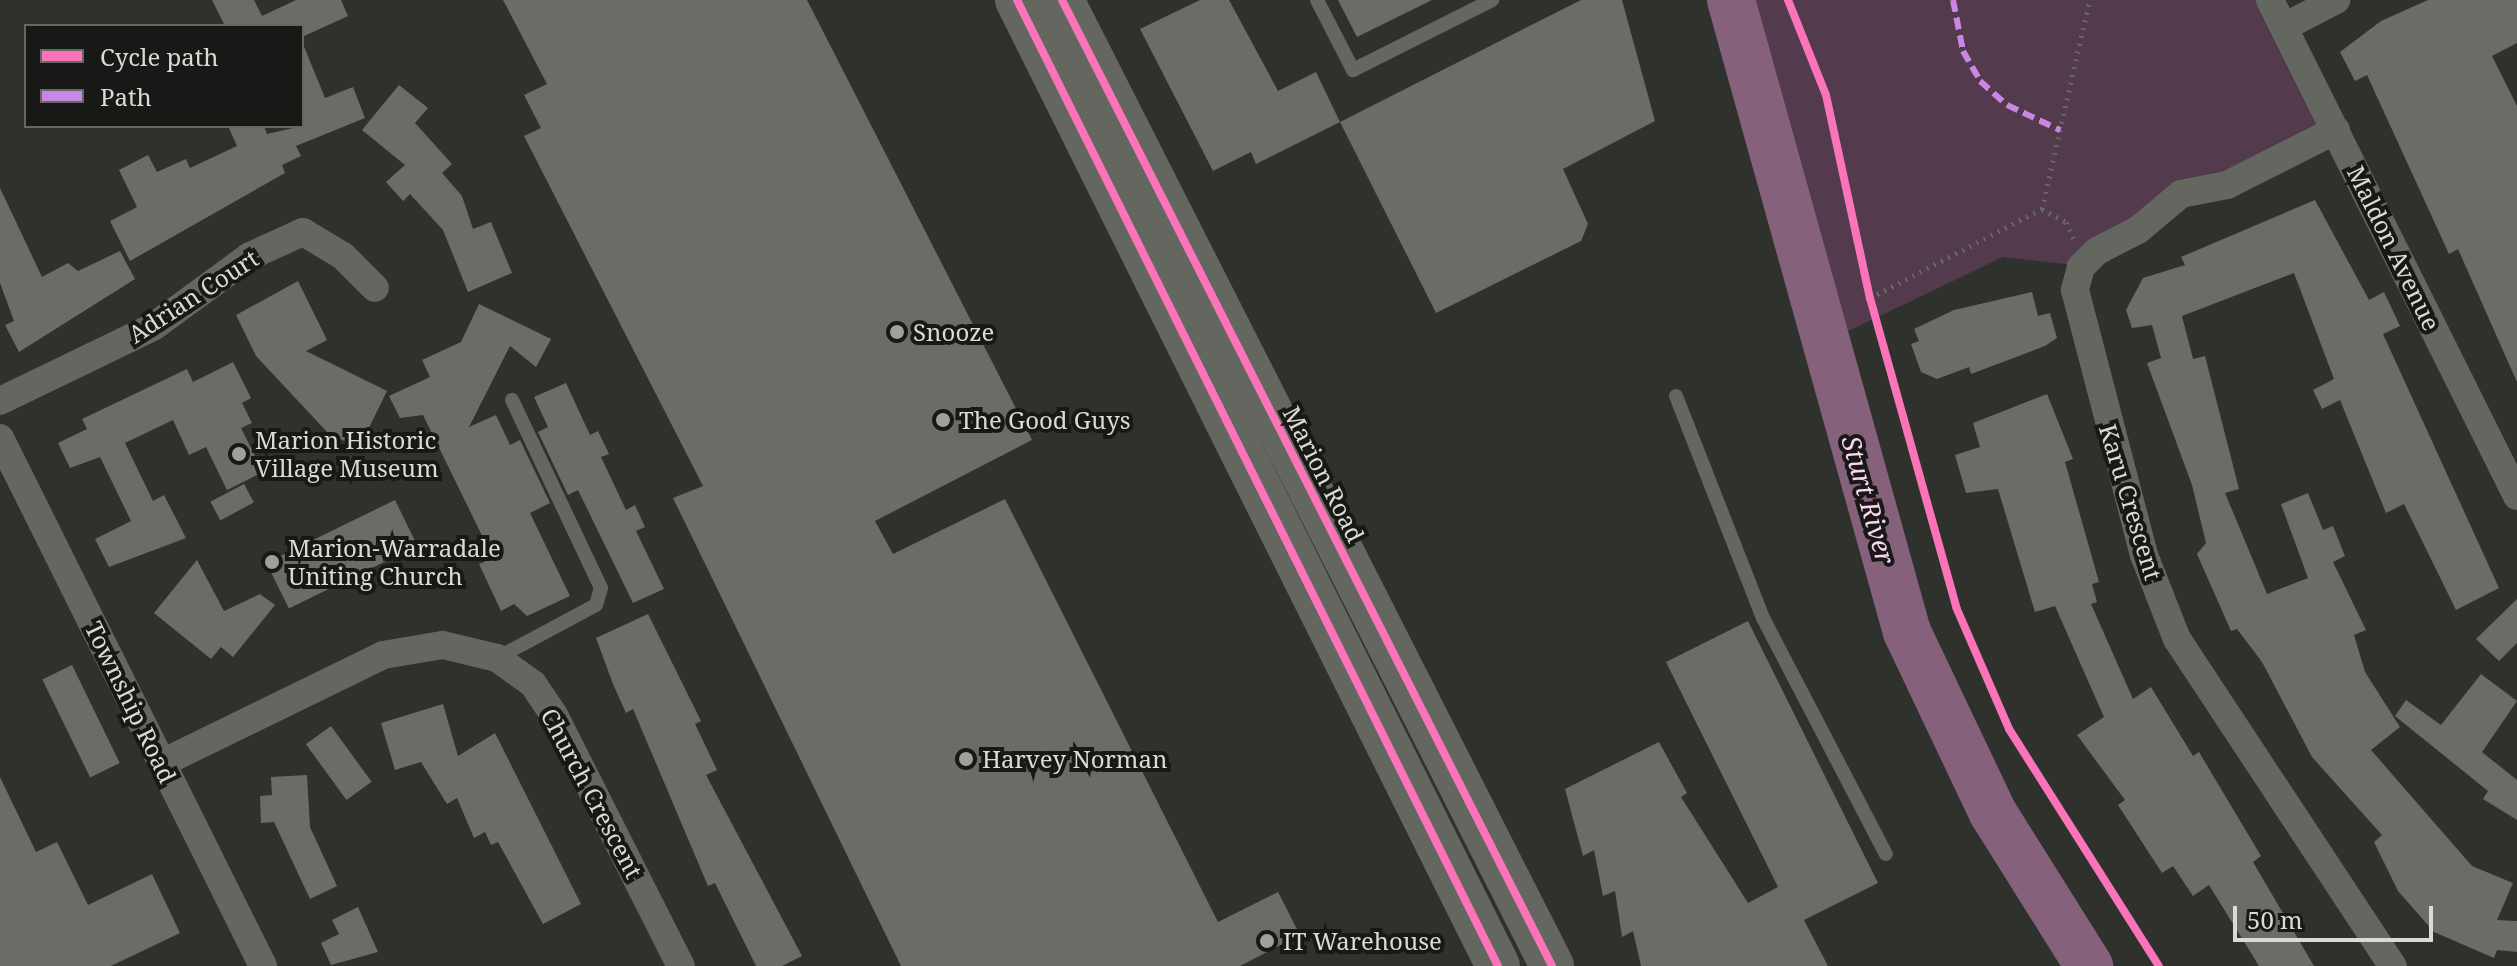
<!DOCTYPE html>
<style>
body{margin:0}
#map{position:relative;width:2517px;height:966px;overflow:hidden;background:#2f312c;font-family:"Noto Serif",serif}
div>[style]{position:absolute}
.green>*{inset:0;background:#533a4c}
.river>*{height:48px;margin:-24px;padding:0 24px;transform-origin:24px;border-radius:24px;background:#86617c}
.building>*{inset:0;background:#6a6c68;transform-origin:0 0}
.path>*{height:5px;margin-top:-2.5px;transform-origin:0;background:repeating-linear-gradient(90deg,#666763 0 2px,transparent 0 8px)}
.lane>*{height:14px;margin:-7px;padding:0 7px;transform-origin:7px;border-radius:7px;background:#646760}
.street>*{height:28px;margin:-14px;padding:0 14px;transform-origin:14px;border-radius:14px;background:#646760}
.primary>*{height:44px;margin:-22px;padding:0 22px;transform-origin:22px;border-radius:22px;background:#64675f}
.quiet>*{height:6px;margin-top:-3px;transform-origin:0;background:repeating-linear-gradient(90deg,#c787e3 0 12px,transparent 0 18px)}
.cycleway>*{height:8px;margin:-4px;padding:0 4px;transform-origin:4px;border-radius:4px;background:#fb73b8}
.dots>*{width:22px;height:22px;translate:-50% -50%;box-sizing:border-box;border:4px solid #181916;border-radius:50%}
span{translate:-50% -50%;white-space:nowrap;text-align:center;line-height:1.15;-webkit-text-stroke:8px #181916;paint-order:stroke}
.street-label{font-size:24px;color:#d9dbd7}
.poi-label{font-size:24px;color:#d9dbd7}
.left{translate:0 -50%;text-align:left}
.water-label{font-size:26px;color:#fcd4f1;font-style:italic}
.legend{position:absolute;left:24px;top:24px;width:280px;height:104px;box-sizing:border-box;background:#181916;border:2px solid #656763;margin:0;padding:10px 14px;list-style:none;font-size:24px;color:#d9dbd7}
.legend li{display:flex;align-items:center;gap:16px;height:40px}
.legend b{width:40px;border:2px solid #656763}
.scale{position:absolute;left:2233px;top:906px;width:200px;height:36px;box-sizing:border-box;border:4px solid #d9dbd7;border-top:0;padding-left:10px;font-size:24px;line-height:28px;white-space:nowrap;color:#d9dbd7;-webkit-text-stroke:6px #181916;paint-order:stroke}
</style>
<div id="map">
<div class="green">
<i style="clip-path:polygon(1744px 0,2263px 0,2326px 124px,2073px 265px,2003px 257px,1838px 336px)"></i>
</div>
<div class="river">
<i style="left:1731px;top:0;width:656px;rotate:74.44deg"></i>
<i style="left:1907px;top:632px;width:200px;rotate:64.6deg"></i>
<i style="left:1993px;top:813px;width:181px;rotate:57.9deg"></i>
</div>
<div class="building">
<i style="clip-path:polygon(212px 0,254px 0,262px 16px,296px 0,341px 0,348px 16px,302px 37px,302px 26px,225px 26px)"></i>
<i style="clip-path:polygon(503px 0,807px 0,1032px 440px,875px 521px,893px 554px,1005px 499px,1218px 922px,1278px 892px,1300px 935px,1240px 966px,901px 966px,673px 498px,703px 486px,524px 136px,541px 128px,524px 95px,547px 84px)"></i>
<i style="clip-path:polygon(1200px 0,1229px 0,1278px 91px,1316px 72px,1340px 122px,1256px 164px,1251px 152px,1213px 171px,1140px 29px)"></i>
<i style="clip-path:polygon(1338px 0,1432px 0,1357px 37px)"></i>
<i style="clip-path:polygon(1581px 0,1622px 0,1655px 121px,1563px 169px,1588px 224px,1581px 241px,1436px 313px,1340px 122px)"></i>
<i style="clip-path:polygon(2428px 0,2517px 0,2517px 43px,2492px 56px,2517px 106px,2517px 382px,2458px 249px,2449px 254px,2367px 75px,2355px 81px,2340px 52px,2381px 21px)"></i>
<i style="clip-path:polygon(303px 44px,325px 98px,353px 87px,365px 118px,296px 146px,301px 156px,282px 165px,285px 173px,130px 261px,110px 221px,137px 207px,119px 170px,148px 155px,157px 172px,186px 159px,190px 168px,237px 146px,228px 126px,264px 126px,267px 134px,302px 126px)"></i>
<i style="clip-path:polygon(399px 85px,428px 108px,415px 123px,452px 164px,442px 173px,462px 196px,473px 229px,491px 222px,512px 273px,468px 292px,443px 230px,410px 194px,403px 201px,386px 182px,405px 165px,362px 130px)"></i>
<i style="clip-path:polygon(0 188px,42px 277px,68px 263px,78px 271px,120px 251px,135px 279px,19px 352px,5px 325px,14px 321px,0 283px)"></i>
<i style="clip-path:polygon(2315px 200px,2369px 300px,2384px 292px,2400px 326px,2383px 334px,2499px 588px,2456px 610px,2404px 504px,2386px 513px,2340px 400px,2322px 409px,2313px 390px,2334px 379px,2294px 273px,2182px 316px,2193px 359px,2205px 356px,2239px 489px,2225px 493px,2267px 594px,2308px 578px,2281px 504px,2308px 493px,2323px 530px,2333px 526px,2345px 556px,2333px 562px,2366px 630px,2354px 635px,2365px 672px,2400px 727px,2371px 750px,2472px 866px,2513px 883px,2497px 920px,2517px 921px,2517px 952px,2497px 950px,2494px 958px,2434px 932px,2398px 891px,2374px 842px,2382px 835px,2312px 757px,2262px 662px,2237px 629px,2231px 631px,2197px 554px,2206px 543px,2192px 485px,2147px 363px,2161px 358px,2152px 325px,2132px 328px,2126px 310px,2143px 278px,2185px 265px,2181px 257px)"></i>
<i style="clip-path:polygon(298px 281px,327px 340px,306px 351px,387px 391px,359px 448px,328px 433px,256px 356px,236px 315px)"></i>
<i style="clip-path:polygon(2032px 292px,2038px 316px,2050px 313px,2057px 338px,2045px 346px,1971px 374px,1969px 367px,1937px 379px,1921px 372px,1911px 344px,1919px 341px,1914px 329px,1954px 310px)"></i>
<i style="clip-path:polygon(479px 304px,551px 339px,536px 367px,510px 346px,469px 427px,496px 415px,510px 445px,520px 440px,550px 503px,530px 513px,570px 596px,527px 616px,514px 604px,501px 611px,479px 564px,493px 558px,423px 415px,400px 418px,389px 396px,430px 377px,422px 360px,461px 342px)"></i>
<i style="clip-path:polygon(233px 362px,251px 398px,242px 403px,252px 423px,241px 428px,263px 472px,227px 490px,206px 447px,189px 455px,173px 420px,125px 443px,153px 501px,164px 495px,186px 538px,109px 567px,95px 539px,131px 521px,100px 457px,70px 468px,58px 443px,87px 429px,82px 419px,187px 369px,193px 382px)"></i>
<i style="clip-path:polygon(566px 383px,590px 435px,598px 431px,609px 454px,601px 457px,626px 510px,635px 505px,645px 527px,636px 531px,664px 589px,633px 603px,578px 490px,568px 495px,538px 432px,548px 427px,534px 397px)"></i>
<i style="clip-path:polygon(2047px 394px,2073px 459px,2065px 462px,2099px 582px,2092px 584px,2097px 602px,2091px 604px,2133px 699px,2151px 687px,2193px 756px,2199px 752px,2261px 856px,2253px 862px,2314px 966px,2259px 966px,2209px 885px,2193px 896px,2173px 866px,2162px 873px,2118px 805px,2125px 800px,2077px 735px,2104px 717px,2055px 606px,2035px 612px,1998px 489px,1966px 493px,1955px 455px,1980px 447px,1973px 423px)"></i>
<i style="left:244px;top:484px;width:21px;height:38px;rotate:62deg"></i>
<i style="left:395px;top:500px;width:51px;height:143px;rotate:64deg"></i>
<i style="clip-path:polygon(197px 560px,224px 611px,260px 594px,275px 605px,233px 657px,221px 647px,211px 659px,154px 613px)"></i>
<i style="clip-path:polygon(2517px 599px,2517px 643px,2499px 661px,2476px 639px)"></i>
<i style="clip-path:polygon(648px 614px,701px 721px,695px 724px,717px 770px,706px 775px,802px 956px,782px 966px,756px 966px,715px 883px,708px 886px,633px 709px,626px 713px,613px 684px,596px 638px)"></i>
<i style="clip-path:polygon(1748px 621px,1878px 883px,1804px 920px,1828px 966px,1641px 966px,1633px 931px,1622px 937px,1615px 891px,1603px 896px,1594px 850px,1583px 856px,1565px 789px,1659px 742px,1687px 793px,1681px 797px,1748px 903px,1778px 887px,1666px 662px)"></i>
<i style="left:72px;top:665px;width:109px;height:33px;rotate:64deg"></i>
<i style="clip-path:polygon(2481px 674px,2517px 701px,2482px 752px,2517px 780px,2517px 820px,2483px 799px,2488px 791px,2395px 716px,2406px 700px,2441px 725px)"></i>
<i style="clip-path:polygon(443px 704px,458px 756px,495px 733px,581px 904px,543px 924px,498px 842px,491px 845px,485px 832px,474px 838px,457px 798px,447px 804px,421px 762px,395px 770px,381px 723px)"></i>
<i style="left:331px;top:726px;width:69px;height:31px;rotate:54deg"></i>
<i style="clip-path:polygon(307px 775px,310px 827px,337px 886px,310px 899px,274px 822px,261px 823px,260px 796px,272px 795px,271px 777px)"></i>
<i style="clip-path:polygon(0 777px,36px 852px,57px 842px,88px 905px,152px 874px,180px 933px,111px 966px,0 966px)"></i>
<i style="clip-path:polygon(358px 907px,378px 952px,331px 965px,321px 943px,339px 934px,332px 920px)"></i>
</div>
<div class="path">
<i style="left:2042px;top:209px;width:214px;rotate:-77.1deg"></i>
<i style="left:1870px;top:298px;width:194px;rotate:-27.4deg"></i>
<i style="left:2042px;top:209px;width:27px;rotate:28deg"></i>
<i style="left:2066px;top:222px;width:19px;rotate:65deg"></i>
</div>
<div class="lane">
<i style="left:1317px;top:0;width:79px;rotate:62.8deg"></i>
<i style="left:1353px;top:70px;width:156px;rotate:-26.7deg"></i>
<i style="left:1676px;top:396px;width:238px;rotate:68.6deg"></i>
<i style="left:1763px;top:618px;width:266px;rotate:62.5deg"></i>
<i style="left:497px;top:658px;width:112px;rotate:-28.2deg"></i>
<i style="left:596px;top:605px;width:18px;rotate:-74deg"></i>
<i style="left:601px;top:588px;width:208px;rotate:-115.3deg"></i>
</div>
<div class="street">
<i style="left:2270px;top:0;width:554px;rotate:63.53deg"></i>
<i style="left:2284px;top:27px;width:59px;rotate:-27.4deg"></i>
<i style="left:2336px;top:130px;width:122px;rotate:153.2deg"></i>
<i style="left:2227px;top:185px;width:47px;rotate:168.9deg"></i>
<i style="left:2181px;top:194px;width:56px;rotate:140.1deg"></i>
<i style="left:2138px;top:230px;width:46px;rotate:152.9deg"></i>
<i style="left:2097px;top:251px;width:23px;rotate:135deg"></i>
<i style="left:2081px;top:267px;width:24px;rotate:105deg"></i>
<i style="left:2075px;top:290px;width:274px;rotate:75.4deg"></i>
<i style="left:2144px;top:555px;width:90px;rotate:68.6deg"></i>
<i style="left:2177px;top:639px;width:392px;rotate:56.6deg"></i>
<i style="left:0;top:401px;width:170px;rotate:-25.8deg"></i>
<i style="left:153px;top:327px;width:120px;rotate:-36.2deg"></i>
<i style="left:250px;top:256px;width:58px;rotate:-24.4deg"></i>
<i style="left:303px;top:232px;width:47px;rotate:31deg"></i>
<i style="left:343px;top:256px;width:45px;rotate:45deg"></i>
<i style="left:0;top:438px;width:590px;rotate:63.52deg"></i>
<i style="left:162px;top:763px;width:246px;rotate:-26deg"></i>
<i style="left:383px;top:655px;width:61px;rotate:-9.5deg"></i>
<i style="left:443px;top:645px;width:56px;rotate:13.5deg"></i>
<i style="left:497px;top:658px;width:44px;rotate:35.8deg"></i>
<i style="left:533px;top:684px;width:37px;rotate:56deg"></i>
<i style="left:554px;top:715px;width:281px;rotate:63.2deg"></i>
</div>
<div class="primary">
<i style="left:1017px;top:0;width:1079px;rotate:63.53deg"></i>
<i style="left:1062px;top:0;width:1083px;rotate:63.1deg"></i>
</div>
<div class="quiet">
<i style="left:1953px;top:0;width:52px;rotate:78.9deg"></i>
<i style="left:1963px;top:51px;width:34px;rotate:60deg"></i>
<i style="left:1980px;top:81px;width:36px;rotate:42deg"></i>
<i style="left:2007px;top:105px;width:59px;rotate:25.3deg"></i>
</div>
<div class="cycleway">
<i style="left:1017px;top:0;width:1079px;rotate:63.53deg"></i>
<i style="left:1062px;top:0;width:1083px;rotate:63.1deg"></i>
<i style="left:1788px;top:0;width:102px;rotate:68.2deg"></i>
<i style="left:1826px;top:95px;width:208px;rotate:77.8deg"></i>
<i style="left:1870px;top:298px;width:321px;rotate:74.4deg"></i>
<i style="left:1956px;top:607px;width:133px;rotate:66.5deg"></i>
<i style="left:2009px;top:729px;width:280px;rotate:57.7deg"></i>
</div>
<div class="dots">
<i style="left:897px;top:332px;background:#9ea09b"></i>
<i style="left:943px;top:420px;background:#9ea09b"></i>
<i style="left:239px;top:454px;background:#9ea09b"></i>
<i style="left:272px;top:562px;background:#9ea09b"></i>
<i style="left:966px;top:759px;background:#9ea09b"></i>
<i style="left:1267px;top:941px;background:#9ea09b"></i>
</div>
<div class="street-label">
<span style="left:2394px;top:248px;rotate:64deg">Maldon Avenue</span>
<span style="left:193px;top:296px;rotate:-33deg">Adrian Court</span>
<span style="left:1324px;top:474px;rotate:63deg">Marion Road</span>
<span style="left:2131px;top:502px;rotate:73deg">Karu Crescent</span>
<span style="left:131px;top:702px;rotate:64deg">Township Road</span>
<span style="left:592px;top:793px;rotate:62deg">Church Crescent</span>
</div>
<div class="poi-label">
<span class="left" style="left:913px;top:332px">Snooze</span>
<span class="left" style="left:959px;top:420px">The Good Guys</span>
<span class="left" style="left:255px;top:454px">Marion Historic<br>Village Museum</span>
<span class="left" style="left:288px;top:562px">Marion-Warradale<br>Uniting Church</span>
<span class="left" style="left:982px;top:759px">Harvey Norman</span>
<span class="left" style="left:1283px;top:941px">IT Warehouse</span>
</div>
<div class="water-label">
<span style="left:1868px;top:500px;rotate:74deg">Sturt River</span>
</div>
<ul class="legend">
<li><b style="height:10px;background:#fb73b8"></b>Cycle path</li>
<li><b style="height:10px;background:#c787e3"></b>Path</li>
</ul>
<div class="scale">50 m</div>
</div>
